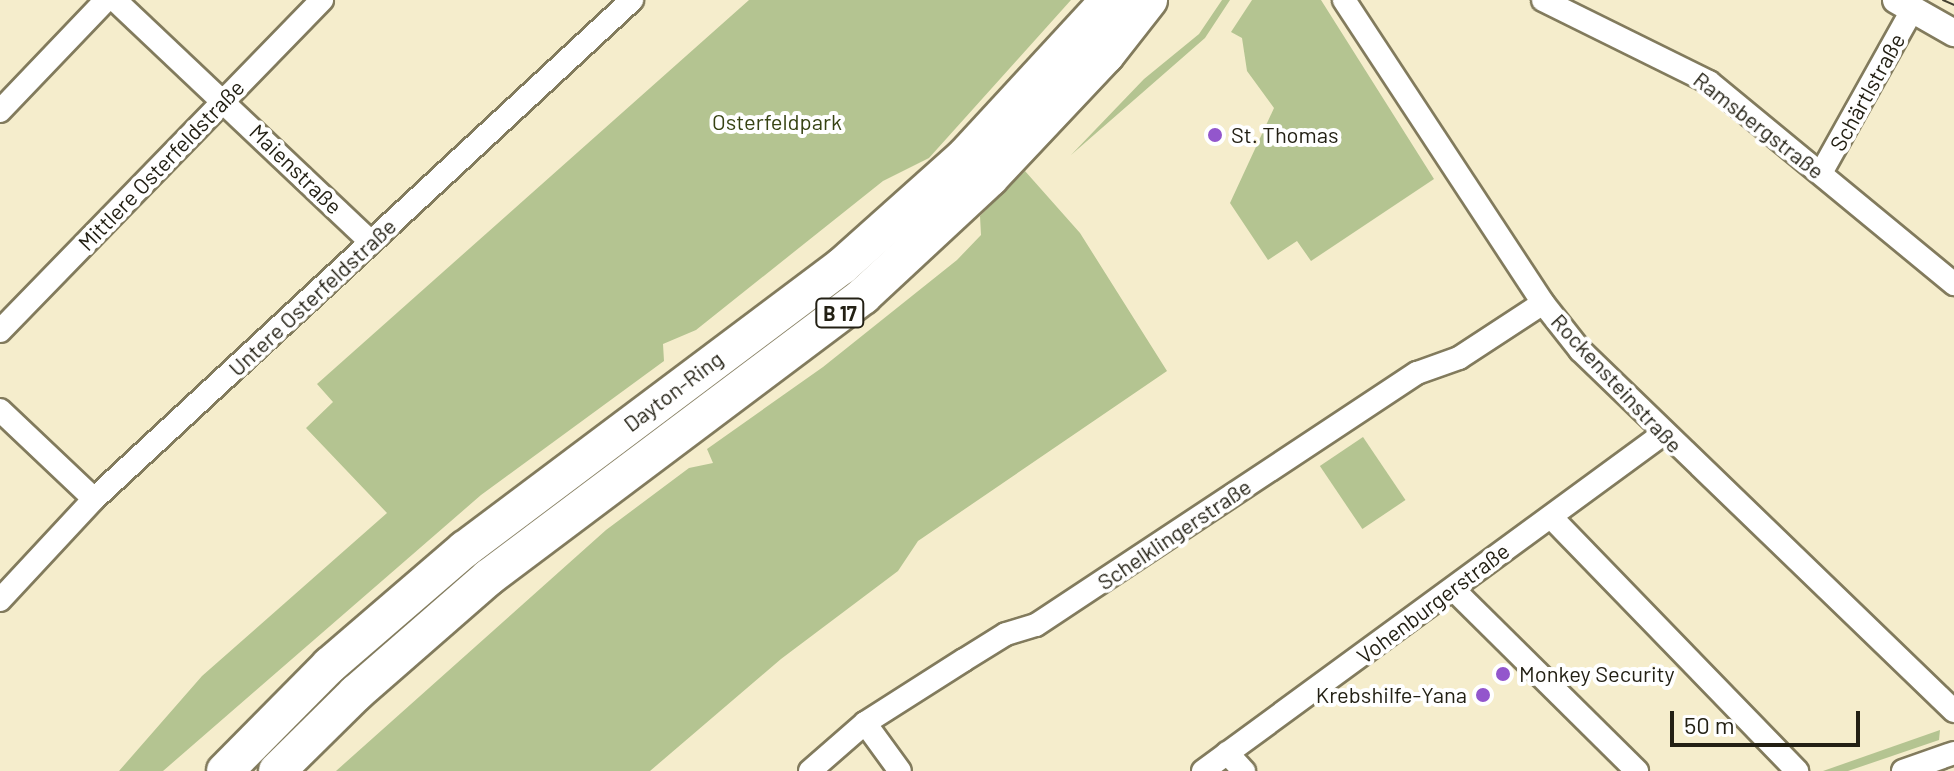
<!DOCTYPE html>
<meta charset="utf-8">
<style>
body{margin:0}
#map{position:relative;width:1954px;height:771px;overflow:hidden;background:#f5edcc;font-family:Barlow,sans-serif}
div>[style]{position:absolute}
.green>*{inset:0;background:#b4c491;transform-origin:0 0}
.roads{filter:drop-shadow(2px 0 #827b5d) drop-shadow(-2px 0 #827b5d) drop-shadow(0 2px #827b5d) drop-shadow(0 -2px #827b5d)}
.minor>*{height:22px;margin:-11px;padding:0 11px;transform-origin:11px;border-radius:11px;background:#fff}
.tertiary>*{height:26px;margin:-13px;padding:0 13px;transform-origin:13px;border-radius:13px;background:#fff}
.trunk>*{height:36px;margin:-18px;padding:0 18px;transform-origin:18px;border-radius:18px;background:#fff}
.tram>*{height:2px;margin:-1px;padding:0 1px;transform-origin:1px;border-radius:1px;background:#444031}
.dots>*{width:22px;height:22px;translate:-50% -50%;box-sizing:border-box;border:4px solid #fff;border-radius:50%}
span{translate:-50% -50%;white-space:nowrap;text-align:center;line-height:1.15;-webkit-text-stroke:8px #fff;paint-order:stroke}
.shield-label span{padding:2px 6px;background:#fff;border:2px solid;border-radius:6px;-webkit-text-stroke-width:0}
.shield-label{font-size:20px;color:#232014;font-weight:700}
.street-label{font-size:22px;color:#232014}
.park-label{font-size:22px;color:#374313}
.poi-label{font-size:22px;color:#232014}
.left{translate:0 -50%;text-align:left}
.right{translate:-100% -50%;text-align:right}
.scale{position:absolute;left:1670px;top:711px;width:190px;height:36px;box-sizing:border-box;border:4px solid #232014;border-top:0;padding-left:10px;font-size:24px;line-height:28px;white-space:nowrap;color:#232014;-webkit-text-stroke:6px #fff;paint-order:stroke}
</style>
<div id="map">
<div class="green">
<i style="clip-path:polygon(749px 0,1071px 0,929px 158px,883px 181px,696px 330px,663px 344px,664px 361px,481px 495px,163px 771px,119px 771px,202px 676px,387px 513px,306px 428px,333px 402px,317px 384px)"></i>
<i style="clip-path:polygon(1222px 0,1230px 0,1205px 38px,1071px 155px,1144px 79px,1199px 34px)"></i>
<i style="clip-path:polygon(1252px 0,1321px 0,1434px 179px,1311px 261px,1297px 241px,1268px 260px,1230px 203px,1274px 108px,1247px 71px,1242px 38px,1231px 32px)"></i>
<i style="clip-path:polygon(1025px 171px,1080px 233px,1167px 371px,918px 541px,898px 571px,781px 659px,650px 771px,336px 771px,606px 530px,689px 468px,713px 463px,707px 449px,823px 367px,957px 260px,981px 235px,980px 216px)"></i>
<i style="left:1363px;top:437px;width:76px;height:52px;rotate:56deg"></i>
<i style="clip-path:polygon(1940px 730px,1939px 740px,1848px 771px,1823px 771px)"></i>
</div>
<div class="roads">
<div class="minor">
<i style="left:115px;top:0;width:352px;rotate:43.4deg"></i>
<i style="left:1344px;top:0;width:363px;rotate:56.7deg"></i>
<i style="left:1543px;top:303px;width:60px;rotate:51.8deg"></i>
<i style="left:1580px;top:350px;width:520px;rotate:43.99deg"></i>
<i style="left:1543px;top:0;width:185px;rotate:26.3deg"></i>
<i style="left:1709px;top:82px;width:318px;rotate:39.5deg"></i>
<i style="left:0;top:111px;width:153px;rotate:-46.3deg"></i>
<i style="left:1821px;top:173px;width:187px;rotate:-60.8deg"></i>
<i style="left:0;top:331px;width:462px;rotate:-45.8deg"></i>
<i style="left:0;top:410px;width:129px;rotate:43.4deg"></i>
<i style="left:1551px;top:517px;width:354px;rotate:45.9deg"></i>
<i style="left:1453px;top:589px;width:259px;rotate:44.7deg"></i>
<i style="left:0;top:600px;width:138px;rotate:-47.1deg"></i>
<i style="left:94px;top:499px;width:734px;rotate:-42.85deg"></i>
<i style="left:865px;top:723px;width:59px;rotate:53.9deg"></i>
<i style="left:1227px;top:753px;width:25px;rotate:47deg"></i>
<i style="left:810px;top:771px;width:73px;rotate:-41.1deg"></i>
<i style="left:865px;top:723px;width:117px;rotate:-32.5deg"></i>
<i style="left:964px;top:660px;width:49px;rotate:-31.8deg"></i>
<i style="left:1006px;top:634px;width:31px;rotate:-17deg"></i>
<i style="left:1036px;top:625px;width:457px;rotate:-33.5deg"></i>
<i style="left:1417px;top:373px;width:45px;rotate:-19.7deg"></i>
<i style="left:1459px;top:358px;width:100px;rotate:-33.2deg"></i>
<i style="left:1203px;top:771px;width:570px;rotate:-36.23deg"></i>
<i style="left:1903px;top:771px;width:54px;rotate:-19.4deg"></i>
</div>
<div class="tertiary">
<i style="left:1896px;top:0;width:67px;rotate:29.6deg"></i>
</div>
<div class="trunk">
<i style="left:225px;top:771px;width:149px;rotate:-45.3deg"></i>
<i style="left:330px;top:665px;width:178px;rotate:-40.7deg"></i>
<i style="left:465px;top:549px;width:471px;rotate:-36.9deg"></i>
<i style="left:842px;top:266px;width:164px;rotate:-41.8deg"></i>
<i style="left:964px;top:157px;width:214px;rotate:-47.3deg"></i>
<i style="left:277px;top:771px;width:111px;rotate:-44.6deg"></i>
<i style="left:356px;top:693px;width:176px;rotate:-41.1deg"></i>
<i style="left:489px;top:577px;width:468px;rotate:-36.9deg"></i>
<i style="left:863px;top:296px;width:173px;rotate:-42.9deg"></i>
<i style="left:990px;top:178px;width:169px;rotate:-46.7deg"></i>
<i style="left:1106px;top:55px;width:70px;rotate:-52deg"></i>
</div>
</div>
<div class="tram">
<i style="left:1943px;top:0;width:12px;rotate:24deg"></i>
</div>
<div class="dots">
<i style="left:1215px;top:135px;background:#9356cc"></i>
<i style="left:1503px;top:674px;background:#9356cc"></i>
<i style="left:1483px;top:695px;background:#9356cc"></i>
</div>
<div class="shield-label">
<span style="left:840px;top:313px">B 17</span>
</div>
<div class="street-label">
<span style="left:1867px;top:92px;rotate:-61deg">Schärtlstraße</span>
<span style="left:1759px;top:125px;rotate:38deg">Ramsbergstraße</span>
<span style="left:161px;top:165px;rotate:-46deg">Mittlere Osterfeldstraße</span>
<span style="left:296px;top:169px;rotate:44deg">Maienstraße</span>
<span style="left:312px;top:297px;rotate:-43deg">Untere Osterfeldstraße</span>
<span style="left:1617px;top:383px;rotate:47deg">Rockensteinstraße</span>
<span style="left:673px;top:391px;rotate:-37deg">Dayton-Ring</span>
<span style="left:1174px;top:534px;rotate:-34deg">Schelklingerstraße</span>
<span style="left:1433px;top:603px;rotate:-37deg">Vohenburgerstraße</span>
</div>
<div class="park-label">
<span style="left:777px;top:122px">Osterfeldpark</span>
</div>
<div class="poi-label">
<span class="left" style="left:1231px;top:135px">St. Thomas</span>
<span class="left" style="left:1519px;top:674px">Monkey Security</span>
<span class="right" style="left:1467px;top:695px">Krebshilfe-Yana</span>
</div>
<div class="scale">50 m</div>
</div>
